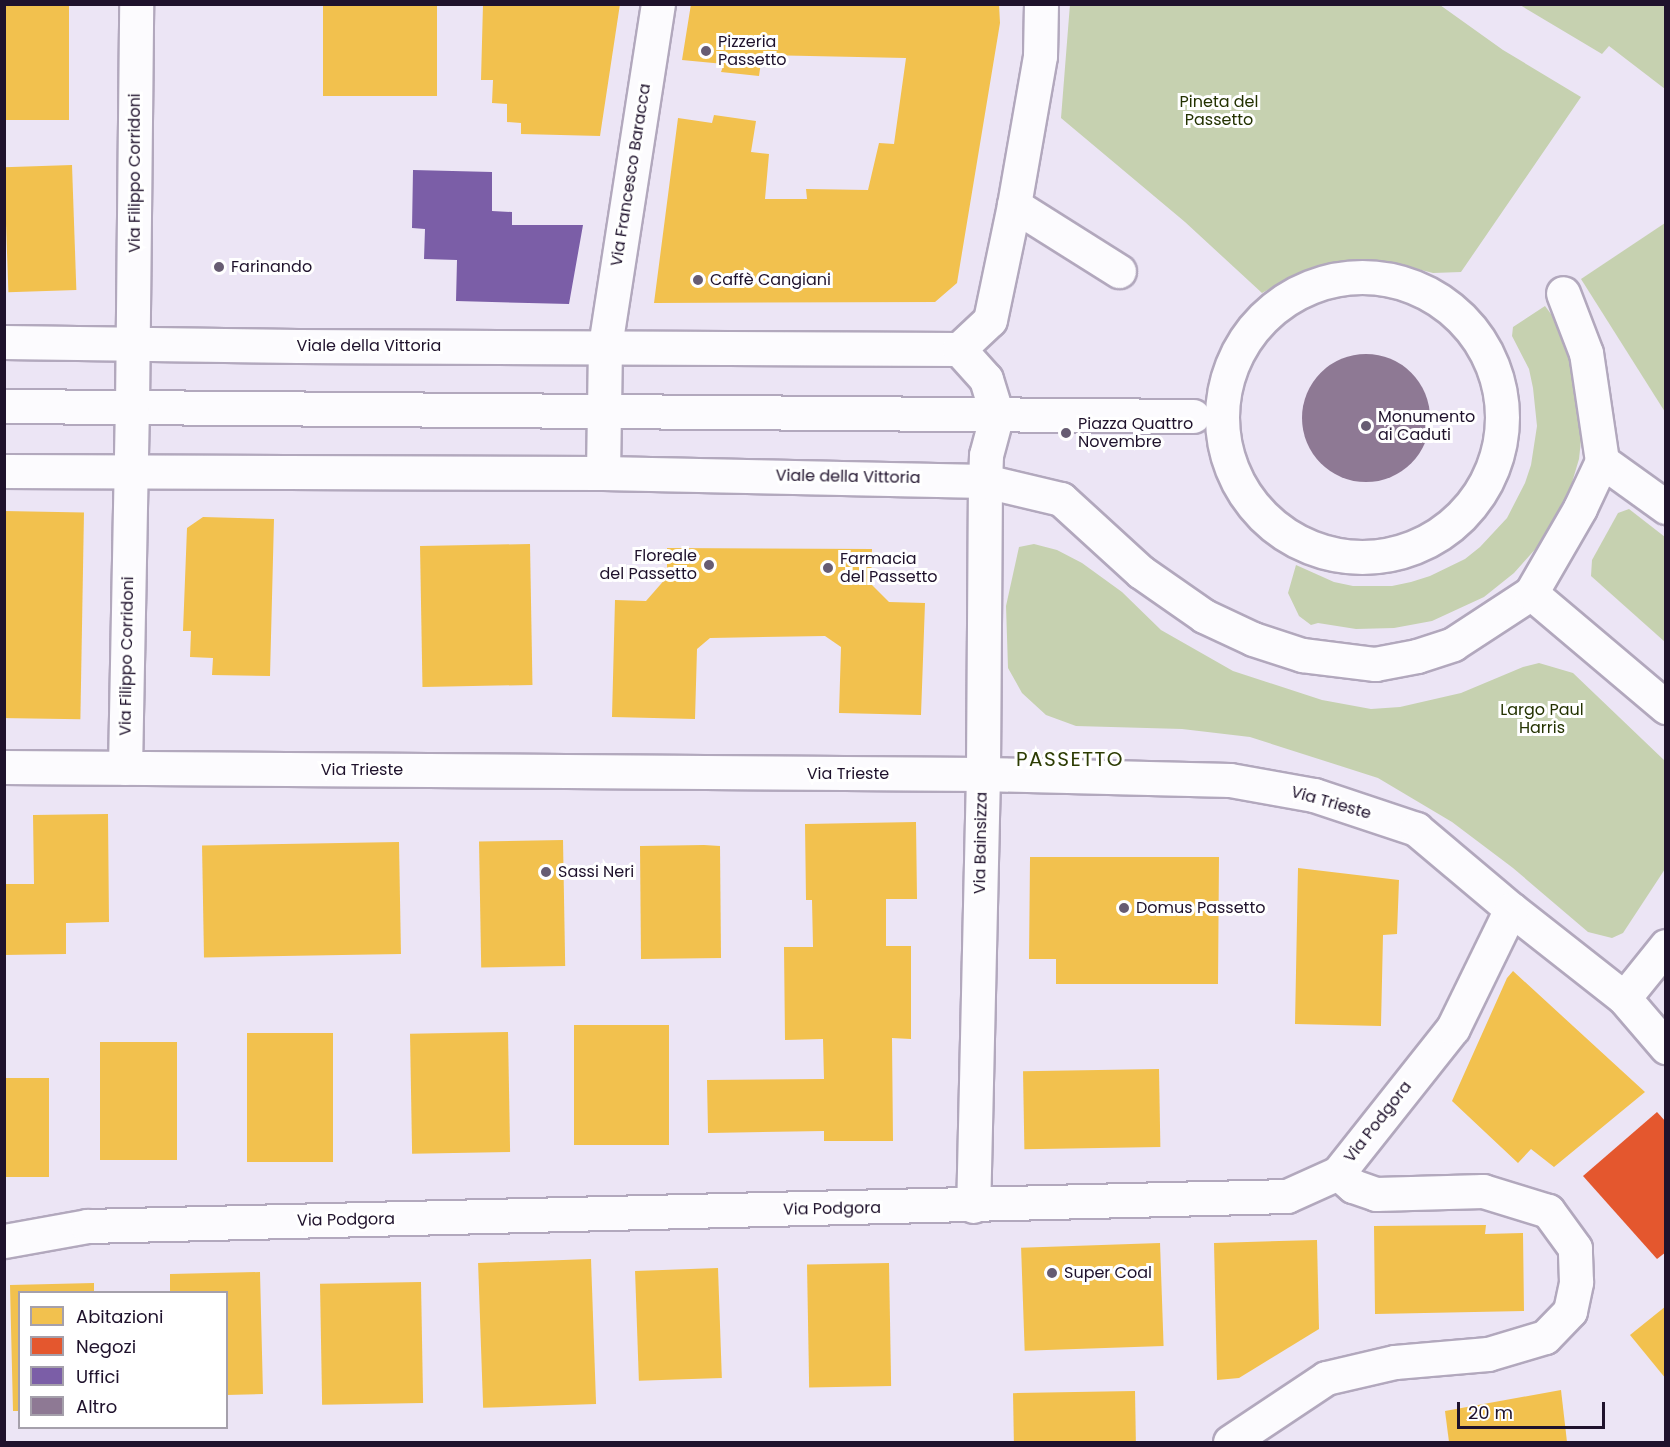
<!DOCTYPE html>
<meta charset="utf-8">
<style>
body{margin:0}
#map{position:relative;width:1670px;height:1447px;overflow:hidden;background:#ece5f5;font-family:Poppins,sans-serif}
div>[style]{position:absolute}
.green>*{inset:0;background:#c6d1b0}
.homes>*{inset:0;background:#f2c14e;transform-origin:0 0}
.shops>*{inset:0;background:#e4572e}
.offices>*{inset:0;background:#7b5ea7}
.building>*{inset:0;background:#8e7994}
.round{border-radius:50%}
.roads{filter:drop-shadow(2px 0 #b2a8bd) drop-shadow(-2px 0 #b2a8bd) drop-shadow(0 2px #b2a8bd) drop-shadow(0 -2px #b2a8bd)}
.minor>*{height:33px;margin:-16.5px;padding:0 16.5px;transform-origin:16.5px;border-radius:16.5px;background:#fcfbfe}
.minor>.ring{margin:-16.5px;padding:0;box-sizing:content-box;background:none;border:33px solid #fcfbfe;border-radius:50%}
.dots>*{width:16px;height:16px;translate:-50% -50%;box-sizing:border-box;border:3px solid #fff;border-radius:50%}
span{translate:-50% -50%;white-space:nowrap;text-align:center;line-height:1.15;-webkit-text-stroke:6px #fff;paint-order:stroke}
.poi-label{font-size:16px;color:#1f122c}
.left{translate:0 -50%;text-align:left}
.right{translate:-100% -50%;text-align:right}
.park-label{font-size:16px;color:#233200}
.street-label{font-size:16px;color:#1f122c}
.quarter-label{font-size:20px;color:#2d3c03;letter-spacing:1.5px}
.frame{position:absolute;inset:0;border:6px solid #1f122c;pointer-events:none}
.legend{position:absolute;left:18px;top:1291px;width:210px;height:138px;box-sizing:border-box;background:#fff;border:2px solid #a5a0ab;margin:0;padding:8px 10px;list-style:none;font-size:18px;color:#1f122c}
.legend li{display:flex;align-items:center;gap:12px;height:30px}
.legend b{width:30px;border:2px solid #a5a0ab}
.scale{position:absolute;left:1457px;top:1402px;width:148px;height:27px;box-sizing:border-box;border:3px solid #1f122c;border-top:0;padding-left:8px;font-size:18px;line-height:21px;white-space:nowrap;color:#1f122c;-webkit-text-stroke:4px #fff;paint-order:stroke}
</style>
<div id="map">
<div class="green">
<i style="clip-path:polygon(1070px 4px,1440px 5px,1503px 50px,1581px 97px,1461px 272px,1433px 273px,1386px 261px,1337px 263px,1298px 273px,1262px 293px,1185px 222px,1061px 118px)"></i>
<i style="clip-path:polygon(1520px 5px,1665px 5px,1665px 89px,1609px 46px,1602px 54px)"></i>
<i style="clip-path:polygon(1665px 223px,1665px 412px,1581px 279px)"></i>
<i style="clip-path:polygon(1545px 306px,1563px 330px,1570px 347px,1583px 422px,1579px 459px,1568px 496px,1539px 545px,1514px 573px,1484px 597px,1432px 621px,1394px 628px,1356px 629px,1318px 623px,1311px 625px,1299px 616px,1288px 593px,1296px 565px,1334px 582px,1353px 586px,1392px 586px,1411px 582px,1430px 576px,1465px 559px,1480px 547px,1507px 518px,1525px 483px,1531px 465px,1537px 426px,1533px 388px,1529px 369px,1512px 336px,1513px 327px)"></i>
<i style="clip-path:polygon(1629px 509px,1665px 537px,1665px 642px,1591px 576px,1592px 560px,1618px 513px)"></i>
<i style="clip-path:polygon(1034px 544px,1057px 550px,1082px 563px,1122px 592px,1161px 630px,1233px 671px,1322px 700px,1371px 709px,1400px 707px,1461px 693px,1523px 667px,1539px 663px,1573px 673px,1665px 761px,1665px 869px,1623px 933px,1612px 938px,1588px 932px,1513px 868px,1452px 822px,1378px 778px,1250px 737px,1182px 729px,1076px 726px,1046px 715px,1022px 693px,1008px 668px,1006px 606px,1019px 547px)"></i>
</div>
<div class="homes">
<i style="left:4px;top:4px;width:65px;height:116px"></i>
<i style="left:323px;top:4px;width:114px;height:92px"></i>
<i style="clip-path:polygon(483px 4px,620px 4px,600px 136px,521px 134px,521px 123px,507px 122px,507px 104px,492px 103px,493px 80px,481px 80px)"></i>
<i style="clip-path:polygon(691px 4px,999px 4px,1000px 23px,957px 283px,935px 302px,654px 303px,678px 118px,712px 123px,714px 115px,756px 121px,751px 152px,769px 154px,765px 199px,807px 199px,806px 189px,868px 190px,879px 143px,894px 144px,906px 58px,762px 55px,759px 76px,721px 72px,724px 64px,682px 60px)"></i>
<i style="left:72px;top:165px;width:125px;height:68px;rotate:88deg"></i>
<i style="left:4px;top:511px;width:80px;height:207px;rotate:1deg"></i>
<i style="clip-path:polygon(203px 517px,274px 519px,270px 676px,212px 675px,213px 658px,190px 657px,191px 631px,183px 631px,187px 528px)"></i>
<i style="left:530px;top:544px;width:141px;height:110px;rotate:89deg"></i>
<i style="clip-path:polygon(667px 548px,872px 549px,871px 584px,889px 602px,925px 603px,921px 715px,839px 713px,841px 647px,825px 636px,710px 638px,697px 649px,695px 719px,612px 717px,615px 600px,646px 601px,667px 577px)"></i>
<i style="clip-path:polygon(108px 814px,109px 922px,66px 923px,66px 954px,4px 955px,4px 884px,34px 884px,33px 815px)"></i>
<i style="clip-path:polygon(916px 822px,917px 899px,886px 899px,886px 946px,911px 946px,911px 1039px,892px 1038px,893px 1141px,824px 1141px,824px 1131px,708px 1133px,707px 1080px,824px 1079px,823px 1039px,785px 1040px,784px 947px,813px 947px,812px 900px,806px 900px,805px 824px)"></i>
<i style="left:563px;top:840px;width:126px;height:84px;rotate:89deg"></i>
<i style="left:399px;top:842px;width:112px;height:197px;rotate:89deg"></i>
<i style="clip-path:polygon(704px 845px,720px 846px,721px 958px,641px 959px,640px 846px)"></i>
<i style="clip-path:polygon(1030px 857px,1219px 857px,1218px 984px,1056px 984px,1056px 959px,1029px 959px)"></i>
<i style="clip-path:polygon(1298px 868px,1399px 880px,1397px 934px,1383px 935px,1381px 1026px,1295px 1024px)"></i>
<i style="clip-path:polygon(1513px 971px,1645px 1092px,1554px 1167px,1531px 1149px,1518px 1163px,1452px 1101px,1507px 978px)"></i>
<i style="left:669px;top:1025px;width:120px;height:95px;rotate:90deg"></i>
<i style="left:508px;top:1032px;width:120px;height:98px;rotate:89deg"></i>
<i style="left:247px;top:1033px;width:86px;height:129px"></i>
<i style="left:177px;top:1042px;width:118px;height:77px;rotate:90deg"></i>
<i style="left:1159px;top:1069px;width:78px;height:136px;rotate:89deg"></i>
<i style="left:49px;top:1078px;width:99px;height:45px;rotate:90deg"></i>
<i style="clip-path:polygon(1486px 1225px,1485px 1234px,1523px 1233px,1524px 1311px,1375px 1314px,1374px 1226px)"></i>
<i style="clip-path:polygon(1317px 1240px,1319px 1329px,1239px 1378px,1217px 1380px,1214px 1243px)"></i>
<i style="left:1160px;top:1243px;width:103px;height:139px;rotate:88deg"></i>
<i style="left:591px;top:1259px;width:145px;height:113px;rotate:88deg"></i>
<i style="left:889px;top:1263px;width:123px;height:82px;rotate:89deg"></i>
<i style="left:718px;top:1268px;width:110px;height:83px;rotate:88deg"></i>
<i style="clip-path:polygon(260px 1272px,263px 1394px,226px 1395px,226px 1292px,170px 1292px,170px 1274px)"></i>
<i style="left:421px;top:1282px;width:121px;height:101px;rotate:89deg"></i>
<i style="clip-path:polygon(94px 1283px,94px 1292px,20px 1292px,20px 1411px,13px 1411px,10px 1285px)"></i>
<i style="clip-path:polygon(1666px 1306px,1666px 1379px,1630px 1335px)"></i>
<i style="clip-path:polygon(1561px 1390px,1567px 1442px,1449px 1442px,1445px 1411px)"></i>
<i style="left:1135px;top:1391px;width:51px;height:122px;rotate:89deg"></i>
</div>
<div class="shops">
<i style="clip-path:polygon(1657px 1112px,1666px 1122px,1666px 1252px,1657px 1259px,1583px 1176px)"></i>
</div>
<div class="offices">
<i style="clip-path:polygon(413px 170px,492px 172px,492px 211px,512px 212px,512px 225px,583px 225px,569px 304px,456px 301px,457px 260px,424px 259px,425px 229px,412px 228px)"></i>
</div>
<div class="building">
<i class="round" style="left:1302px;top:354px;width:128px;height:128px"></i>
</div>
<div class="roads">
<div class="minor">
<i style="left:1014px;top:205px;width:124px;rotate:32.2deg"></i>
<i class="ring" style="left:1222px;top:277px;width:247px;height:247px"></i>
<i style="left:4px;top:342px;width:294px;rotate:0.8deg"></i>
<i style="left:298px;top:346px;width:661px;rotate:0.26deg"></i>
<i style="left:959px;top:349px;width:40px;rotate:48deg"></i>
<i style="left:986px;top:379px;width:37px;rotate:73deg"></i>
<i style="left:997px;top:414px;width:42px;rotate:105deg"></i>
<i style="left:986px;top:455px;width:26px;rotate:92deg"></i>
<i style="left:985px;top:481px;width:293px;rotate:90.4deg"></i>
<i style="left:983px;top:774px;width:432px;rotate:91.3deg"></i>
<i style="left:959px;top:349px;width:42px;rotate:-43.1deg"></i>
<i style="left:990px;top:320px;width:117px;rotate:-78.2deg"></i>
<i style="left:1014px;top:205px;width:151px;rotate:-80.1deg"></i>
<i style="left:1040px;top:56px;width:52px;rotate:-88.9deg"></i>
<i style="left:4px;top:406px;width:1189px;rotate:0.48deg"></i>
<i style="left:1602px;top:461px;width:79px;rotate:35.7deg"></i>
<i style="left:4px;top:471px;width:599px;rotate:0.19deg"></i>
<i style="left:603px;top:473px;width:382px;rotate:1.2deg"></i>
<i style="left:985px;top:481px;width:78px;rotate:13.3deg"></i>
<i style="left:1061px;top:499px;width:108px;rotate:42.4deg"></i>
<i style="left:1141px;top:572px;width:77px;rotate:34.9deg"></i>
<i style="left:1204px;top:616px;width:54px;rotate:25.1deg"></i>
<i style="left:1253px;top:639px;width:52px;rotate:18.1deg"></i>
<i style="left:1302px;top:655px;width:74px;rotate:7deg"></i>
<i style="left:1375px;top:664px;width:43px;rotate:-10.8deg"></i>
<i style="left:1417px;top:656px;width:38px;rotate:-18deg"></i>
<i style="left:1453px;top:644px;width:93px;rotate:-33.2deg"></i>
<i style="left:1531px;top:593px;width:177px;rotate:40.2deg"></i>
<i style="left:603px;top:473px;width:127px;rotate:-89.1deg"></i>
<i style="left:605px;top:346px;width:346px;rotate:-81.2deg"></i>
<i style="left:1531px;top:593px;width:98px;rotate:-60deg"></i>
<i style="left:1580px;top:508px;width:52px;rotate:-64.9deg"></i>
<i style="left:1602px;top:461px;width:109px;rotate:-98.4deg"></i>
<i style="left:1586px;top:353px;width:64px;rotate:-111deg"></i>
<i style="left:4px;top:767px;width:979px;rotate:0.41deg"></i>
<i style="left:983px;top:774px;width:247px;rotate:1.4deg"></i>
<i style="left:1230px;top:780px;width:85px;rotate:10.1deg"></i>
<i style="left:1314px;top:795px;width:108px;rotate:18.4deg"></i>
<i style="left:1416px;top:829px;width:124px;rotate:40.1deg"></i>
<i style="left:1511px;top:909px;width:144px;rotate:38.2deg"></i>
<i style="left:1624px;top:998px;width:65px;rotate:49.4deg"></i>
<i style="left:125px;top:768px;width:361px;rotate:-88.9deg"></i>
<i style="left:132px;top:407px;width:403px;rotate:-89.4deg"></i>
<i style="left:1624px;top:998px;width:67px;rotate:-51.1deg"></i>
<i style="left:4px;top:1241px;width:84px;rotate:-10.2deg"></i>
<i style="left:87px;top:1226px;width:1200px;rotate:-1.43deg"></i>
<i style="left:1287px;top:1196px;width:56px;rotate:-24.3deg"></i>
<i style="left:1338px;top:1173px;width:185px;rotate:-51.6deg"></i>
<i style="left:1453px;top:1028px;width:132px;rotate:-64deg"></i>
<i style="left:1230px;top:1442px;width:115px;rotate:-33.7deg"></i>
<i style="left:1326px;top:1378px;width:71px;rotate:-13.1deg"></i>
<i style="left:1395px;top:1362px;width:93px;rotate:-4.9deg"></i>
<i style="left:1488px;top:1354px;width:59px;rotate:-16.6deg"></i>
<i style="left:1545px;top:1337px;width:36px;rotate:-46deg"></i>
<i style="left:1570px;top:1311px;width:30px;rotate:-78deg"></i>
<i style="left:1576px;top:1282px;width:34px;rotate:-92deg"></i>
<i style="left:1575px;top:1248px;width:46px;rotate:-126.1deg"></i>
<i style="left:1548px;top:1211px;width:68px;rotate:-162.9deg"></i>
<i style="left:1483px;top:1191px;width:107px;rotate:178.4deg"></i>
<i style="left:1376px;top:1194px;width:24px;rotate:-161deg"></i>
<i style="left:1353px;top:1186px;width:20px;rotate:-139deg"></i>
</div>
</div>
<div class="dots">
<i style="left:706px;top:51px;background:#675c72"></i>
<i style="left:219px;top:267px;background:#675c72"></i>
<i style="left:698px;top:280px;background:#675c72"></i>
<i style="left:1366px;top:426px;background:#675c72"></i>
<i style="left:1066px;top:433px;background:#675c72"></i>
<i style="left:709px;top:565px;background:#675c72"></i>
<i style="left:828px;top:568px;background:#675c72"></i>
<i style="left:546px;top:872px;background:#675c72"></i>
<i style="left:1124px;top:908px;background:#675c72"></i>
<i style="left:1052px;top:1273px;background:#675c72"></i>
</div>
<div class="poi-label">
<span class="left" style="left:718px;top:51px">Pizzeria<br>Passetto</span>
<span class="left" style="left:231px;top:267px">Farinando</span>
<span class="left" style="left:710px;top:280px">Caffè Cangiani</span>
<span class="left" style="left:1378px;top:426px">Monumento<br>ai Caduti</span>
<span class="left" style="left:1078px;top:433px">Piazza Quattro<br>Novembre</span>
<span class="right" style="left:697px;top:565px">Floreale<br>del Passetto</span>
<span class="left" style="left:840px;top:568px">Farmacia<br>del Passetto</span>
<span class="left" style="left:558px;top:872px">Sassi Neri</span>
<span class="left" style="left:1136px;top:908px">Domus Passetto</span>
<span class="left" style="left:1064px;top:1273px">Super Coal</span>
</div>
<div class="park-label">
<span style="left:1219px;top:111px">Pineta del<br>Passetto</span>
<span style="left:1542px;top:719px">Largo Paul<br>Harris</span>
</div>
<div class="street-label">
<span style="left:135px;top:173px;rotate:-90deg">Via Filippo Corridoni</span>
<span style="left:631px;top:175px;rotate:-81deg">Via Francesco Baracca</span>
<span style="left:369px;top:346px">Viale della Vittoria</span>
<span style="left:848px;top:477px;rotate:1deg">Viale della Vittoria</span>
<span style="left:127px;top:656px;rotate:-89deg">Via Filippo Corridoni</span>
<span style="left:362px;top:770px">Via Trieste</span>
<span style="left:848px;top:774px">Via Trieste</span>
<span style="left:1331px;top:803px;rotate:16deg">Via Trieste</span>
<span style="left:981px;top:843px;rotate:-89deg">Via Bainsizza</span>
<span style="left:1378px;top:1122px;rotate:-52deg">Via Podgora</span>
<span style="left:832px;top:1209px;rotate:-1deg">Via Podgora</span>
<span style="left:346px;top:1220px;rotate:-1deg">Via Podgora</span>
</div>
<div class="quarter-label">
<span style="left:1070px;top:759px">PASSETTO</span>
</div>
<div class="frame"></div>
<ul class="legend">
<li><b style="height:16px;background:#f2c14e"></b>Abitazioni</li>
<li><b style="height:16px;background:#e4572e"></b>Negozi</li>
<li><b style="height:16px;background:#7b5ea7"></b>Uffici</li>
<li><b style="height:16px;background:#8e7994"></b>Altro</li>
</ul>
<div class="scale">20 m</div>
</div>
